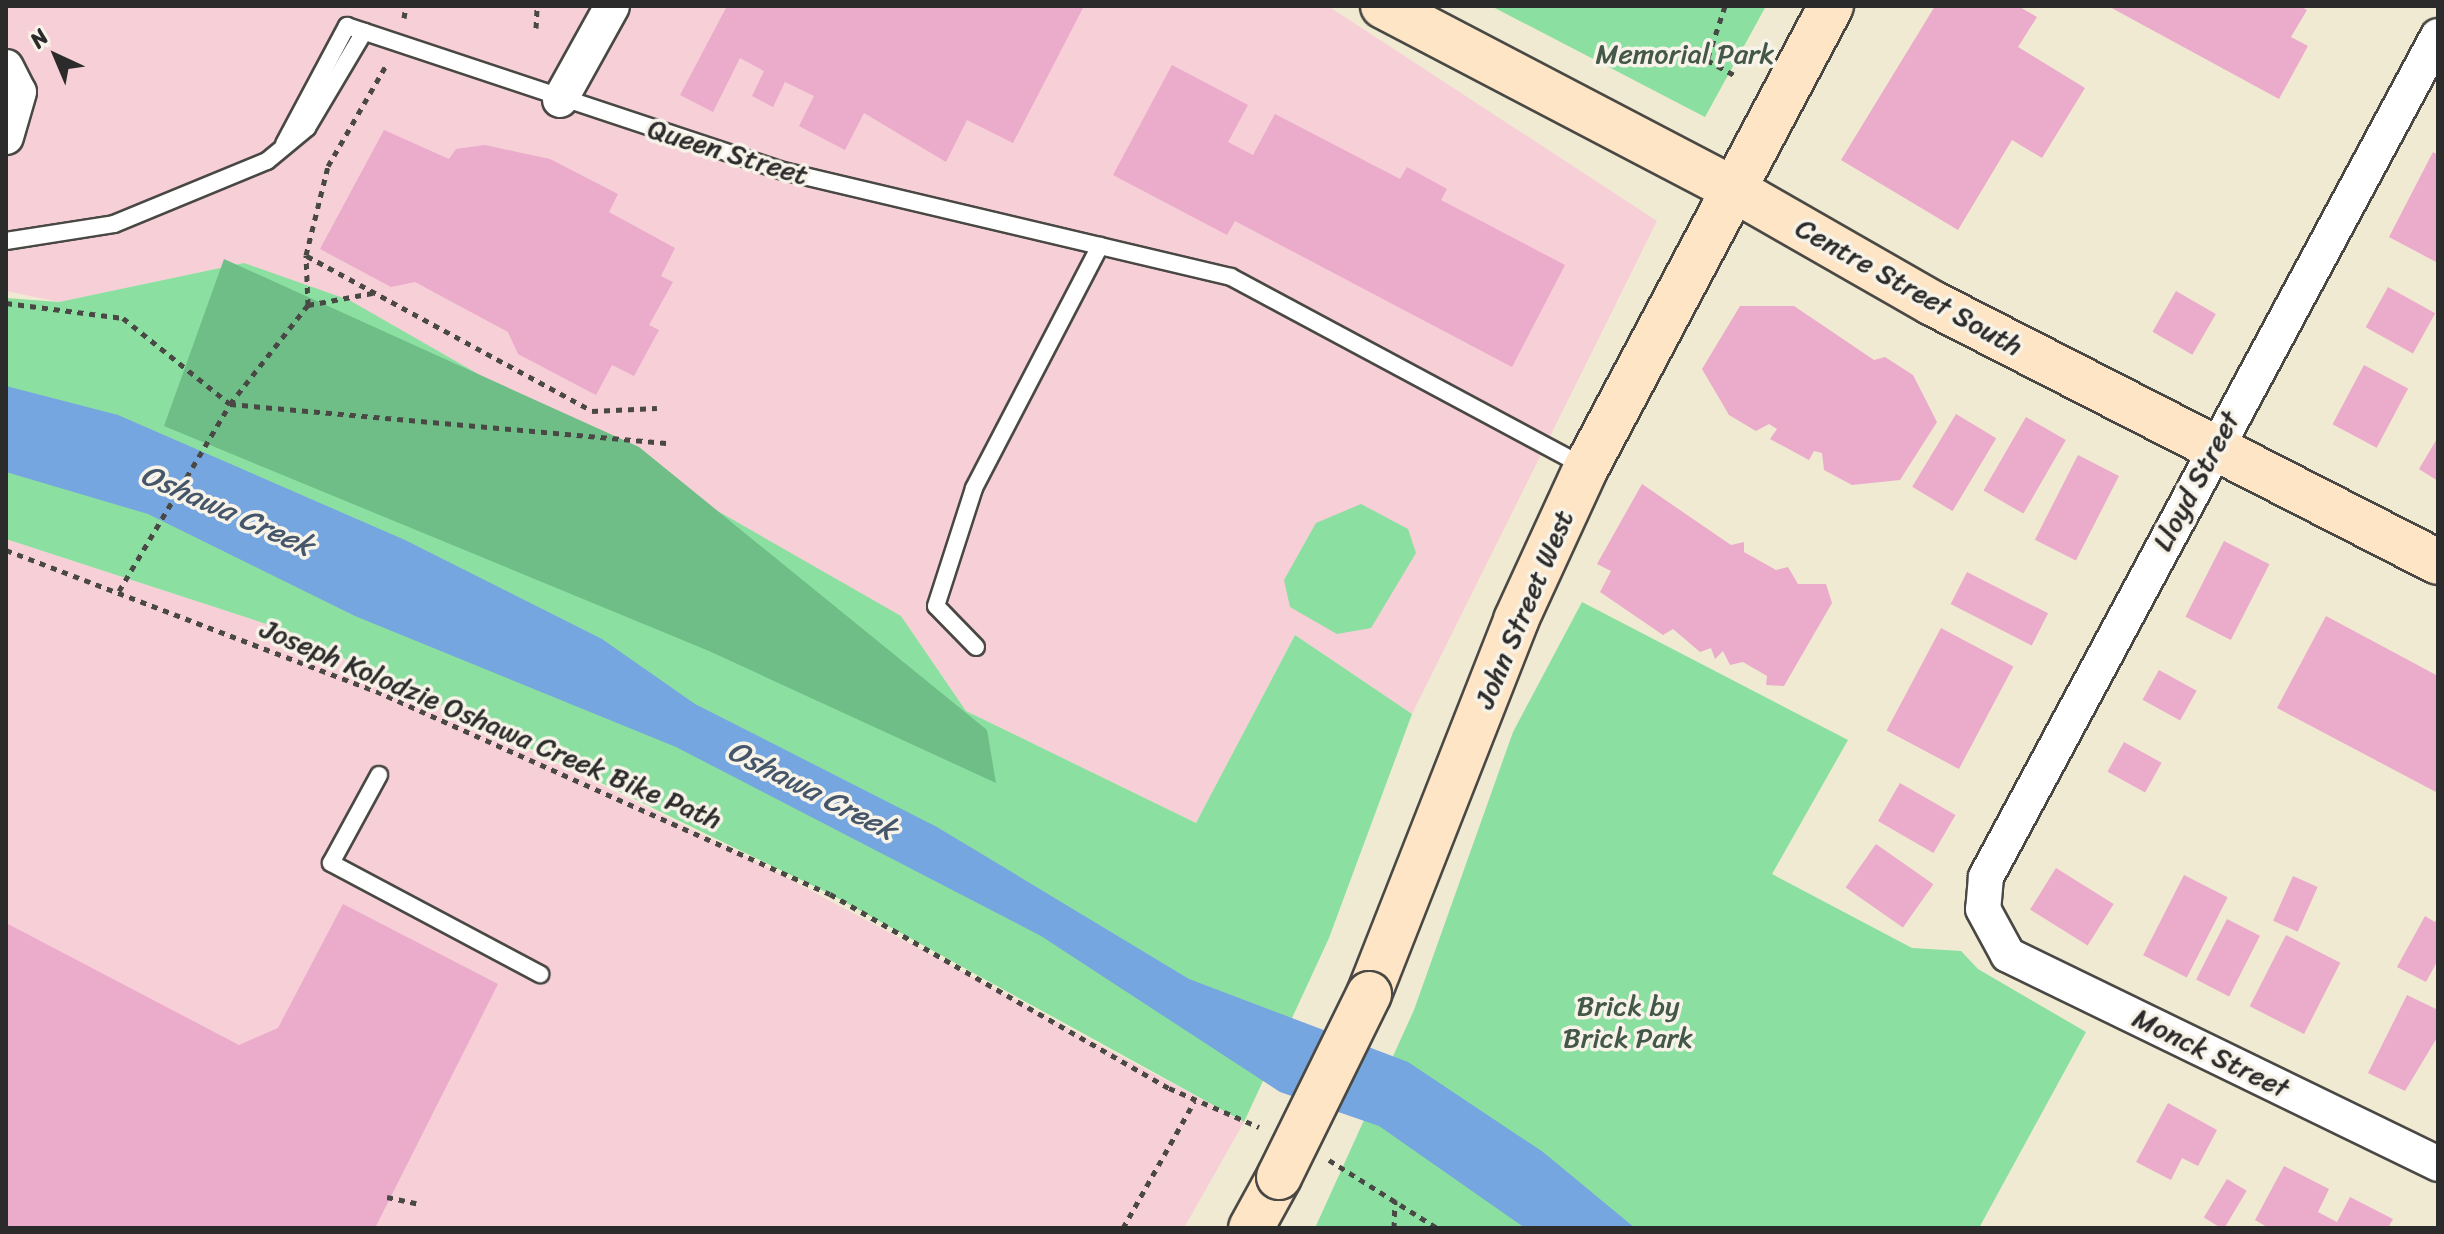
<!DOCTYPE html>
<style>
body{margin:0}
#map{position:relative;width:2444px;height:1234px;overflow:hidden;background:#f0ead3;font-family:Sriracha,sans-serif}
div>[style]{position:absolute}
.built>*{inset:0;background:#f6cfd7}
.green>*{inset:0;background:#8adfa1}
.forest>*{inset:0;background:#6fbe87}
.water>*{inset:0;background:#76a6e0}
.building>*{inset:0;background:#ebabcb;transform-origin:0 0}
.path>*{height:5px;margin-top:-2.5px;transform-origin:0;background:repeating-linear-gradient(90deg,#494844 0 6px,transparent 0 12px)}
.roads{filter:drop-shadow(2px 0 #494844) drop-shadow(-2px 0 #494844) drop-shadow(0 2px #494844) drop-shadow(0 -2px #494844)}
.lane>*{height:16px;margin:-8px;padding:0 8px;transform-origin:8px;border-radius:8px;background:#fff}
.street>*{height:34px;margin:-17px;padding:0 17px;transform-origin:17px;border-radius:17px;background:#fff}
.secondary>*{height:44px;margin:-22px;padding:0 22px;transform-origin:22px;border-radius:22px;background:#fde5c5}
.bridges{filter:drop-shadow(2px 0 #494844) drop-shadow(-2px 0 #494844) drop-shadow(0 2px #494844) drop-shadow(0 -2px #494844)}
.secondary-bridge>*{height:44px;margin:-22px;padding:0 22px;transform-origin:22px;border-radius:22px;background:#fde5c5}
span{translate:-50% -50%;white-space:nowrap;text-align:center;line-height:1.15;-webkit-text-stroke:7px #f7f3e8;paint-order:stroke}
.park-label{font-size:28px;color:#435848}
.street-label{font-size:28px;color:#2b2b2b}
.water-label{font-size:30px;color:#45566a;font-style:italic}
.frame{position:absolute;inset:0;border:8px solid #2b2b2b;pointer-events:none}
.north{position:absolute;left:16px;top:16px;width:80px;height:80px;-webkit-text-stroke:6px #f7f3e8;paint-order:stroke;rotate:316deg;font-size:22px;font-weight:700;line-height:32px;text-align:center;color:#2b2b2b}
.north::after{content:'';display:block;margin:auto;width:28px;height:36px;background:#2b2b2b;clip-path:polygon(50% 0,100% 100%,50% 72%,0 100%)}
</style>
<div id="map">
<div class="built">
<i style="clip-path:polygon(6px 6px,1328px 6px,1657px 221px,1412px 714px,1295px 635px,1196px 823px,966px 711px,901px 616px,244px 263px,59px 302px,6px 291px)"></i>
<i style="clip-path:polygon(6px 539px,288px 631px,746px 856px,1244px 1122px,1184px 1228px,6px 1228px)"></i>
</div>
<div class="green">
<i style="clip-path:polygon(1491px 6px,1766px 6px,1705px 117px)"></i>
<i style="clip-path:polygon(244px 263px,349px 300px,901px 616px,966px 711px,1196px 823px,1295px 635px,1412px 714px,1329px 938px,1244px 1122px,830px 894px,288px 631px,6px 539px,6px 298px,59px 302px)"></i>
<i style="clip-path:polygon(1361px 504px,1408px 529px,1416px 553px,1371px 628px,1337px 634px,1290px 607px,1284px 580px,1316px 523px)"></i>
<i style="clip-path:polygon(1582px 602px,1848px 740px,1772px 874px,1912px 948px,1961px 951px,1978px 969px,2086px 1032px,1979px 1228px,1315px 1228px,1414px 1010px,1513px 732px)"></i>
</div>
<div class="forest">
<i style="clip-path:polygon(224px 259px,639px 447px,987px 730px,996px 783px,709px 651px,164px 426px)"></i>
</div>
<div class="water">
<i style="clip-path:polygon(6px 386px,118px 415px,405px 540px,602px 639px,695px 704px,937px 827px,1189px 979px,1408px 1062px,1543px 1152px,1635px 1228px,1525px 1228px,1379px 1126px,1280px 1092px,1041px 936px,676px 747px,355px 616px,148px 514px,6px 472px)"></i>
</div>
<div class="building">
<i style="clip-path:polygon(727px 6px,1084px 6px,1013px 143px,967px 120px,946px 162px,864px 113px,845px 150px,799px 126px,814px 96px,785px 82px,773px 107px,752px 96px,764px 71px,740px 58px,713px 112px,680px 95px)"></i>
<i style="clip-path:polygon(1935px 6px,2018px 6px,2037px 17px,2018px 47px,2085px 88px,2042px 158px,2012px 140px,1958px 230px,1841px 160px)"></i>
<i style="clip-path:polygon(2108px 6px,2300px 6px,2307px 10px,2291px 37px,2308px 46px,2279px 99px)"></i>
<i style="clip-path:polygon(1172px 65px,1248px 105px,1228px 142px,1253px 155px,1275px 114px,1400px 179px,1407px 167px,1447px 189px,1441px 200px,1565px 265px,1512px 367px,1235px 221px,1227px 235px,1113px 175px)"></i>
<i style="clip-path:polygon(384px 130px,449px 159px,456px 149px,485px 145px,550px 159px,618px 194px,609px 212px,675px 248px,661px 276px,673px 282px,649px 325px,659px 330px,634px 376px,612px 365px,596px 395px,518px 354px,508px 332px,415px 282px,391px 287px,320px 249px)"></i>
<i style="clip-path:polygon(2433px 152px,2438px 155px,2438px 263px,2389px 237px)"></i>
<i style="left:2388px;top:287px;width:54px;height:46px;rotate:29deg"></i>
<i style="left:2176px;top:291px;width:46px;height:47px;rotate:30deg"></i>
<i style="clip-path:polygon(1740px 306px,1794px 306px,1874px 360px,1885px 357px,1913px 375px,1937px 422px,1900px 480px,1852px 485px,1824px 470px,1822px 453px,1814px 451px,1809px 460px,1770px 439px,1777px 429px,1769px 424px,1756px 431px,1729px 415px,1702px 369px)"></i>
<i style="left:2364px;top:365px;width:50px;height:67px;rotate:28deg"></i>
<i style="left:1956px;top:414px;width:47px;height:85px;rotate:31deg"></i>
<i style="left:2026px;top:417px;width:46px;height:85px;rotate:30deg"></i>
<i style="clip-path:polygon(2438px 437px,2438px 481px,2419px 469px)"></i>
<i style="left:2078px;top:455px;width:46px;height:95px;rotate:27deg"></i>
<i style="clip-path:polygon(1642px 484px,1731px 545px,1744px 542px,1744px 552px,1776px 570px,1788px 567px,1798px 584px,1826px 584px,1832px 603px,1784px 686px,1766px 685px,1767px 676px,1743px 662px,1730px 665px,1723px 651px,1715px 659px,1711px 648px,1700px 652px,1673px 629px,1663px 635px,1600px 592px,1611px 571px,1597px 564px)"></i>
<i style="left:2224px;top:541px;width:51px;height:85px;rotate:27deg"></i>
<i style="left:1967px;top:572px;width:91px;height:36px;rotate:27deg"></i>
<i style="clip-path:polygon(2326px 616px,2438px 676px,2436px 792px,2277px 708px)"></i>
<i style="left:1941px;top:628px;width:82px;height:116px;rotate:28deg"></i>
<i style="left:2159px;top:670px;width:43px;height:34px;rotate:29deg"></i>
<i style="left:2124px;top:742px;width:43px;height:34px;rotate:29deg"></i>
<i style="left:1900px;top:783px;width:64px;height:44px;rotate:30deg"></i>
<i style="left:1876px;top:844px;width:70px;height:53px;rotate:35deg"></i>
<i style="left:2056px;top:868px;width:68px;height:49px;rotate:32deg"></i>
<i style="left:2184px;top:875px;width:49px;height:90px;rotate:27deg"></i>
<i style="left:2293px;top:876px;width:27px;height:49px;rotate:24deg"></i>
<i style="clip-path:polygon(343px 904px,498px 984px,375px 1228px,6px 1228px,6px 923px,239px 1045px,278px 1028px)"></i>
<i style="clip-path:polygon(2438px 915px,2438px 960px,2426px 982px,2397px 967px,2425px 916px,2435px 922px)"></i>
<i style="left:2227px;top:919px;width:37px;height:68px;rotate:27deg"></i>
<i style="left:2286px;top:935px;width:61px;height:80px;rotate:27deg"></i>
<i style="clip-path:polygon(2407px 995px,2438px 1010px,2438px 1036px,2405px 1091px,2368px 1073px)"></i>
<i style="clip-path:polygon(2168px 1103px,2217px 1130px,2198px 1166px,2182px 1158px,2171px 1180px,2136px 1162px)"></i>
<i style="clip-path:polygon(2284px 1166px,2329px 1189px,2318px 1212px,2337px 1222px,2350px 1197px,2393px 1219px,2388px 1228px,2269px 1228px,2255px 1220px)"></i>
<i style="left:2227px;top:1179px;width:23px;height:45px;rotate:31deg"></i>
</div>
<div class="path">
<i style="left:1725px;top:6px;width:57px;rotate:108.4deg"></i>
<i style="left:1707px;top:60px;width:31px;rotate:29deg"></i>
<i style="left:404px;top:18px;width:12px;rotate:-81deg"></i>
<i style="left:536px;top:28px;width:22px;rotate:-87deg"></i>
<i style="left:307px;top:256px;width:324px;rotate:28.5deg"></i>
<i style="left:592px;top:411px;width:65px;rotate:-2.6deg"></i>
<i style="left:6px;top:303px;width:118px;rotate:7.3deg"></i>
<i style="left:123px;top:318px;width:137px;rotate:38.8deg"></i>
<i style="left:308px;top:305px;width:71px;rotate:-10.5deg"></i>
<i style="left:230px;top:404px;width:438px;rotate:5.1deg"></i>
<i style="left:6px;top:550px;width:396px;rotate:20.9deg"></i>
<i style="left:376px;top:691px;width:497px;rotate:24.1deg"></i>
<i style="left:830px;top:894px;width:391px;rotate:29.8deg"></i>
<i style="left:1169px;top:1088px;width:98px;rotate:23.4deg"></i>
<i style="left:119px;top:591px;width:217px;rotate:-59.3deg"></i>
<i style="left:230px;top:404px;width:126px;rotate:-51.8deg"></i>
<i style="left:308px;top:305px;width:50px;rotate:-92.3deg"></i>
<i style="left:306px;top:255px;width:92px;rotate:-76.1deg"></i>
<i style="left:328px;top:166px;width:118px;rotate:-60deg"></i>
<i style="left:1329px;top:1160px;width:128px;rotate:32.2deg"></i>
<i style="left:387px;top:1197px;width:30px;rotate:12deg"></i>
<i style="left:1123px;top:1228px;width:145px;rotate:-60.6deg"></i>
<i style="left:1394px;top:1228px;width:28px;rotate:-88deg"></i>
</div>
<div class="roads">
<div class="lane">
<i style="left:284px;top:144px;width:134px;rotate:-61.9deg"></i>
<i style="left:347px;top:26px;width:464px;rotate:18.4deg"></i>
<i style="left:787px;top:172px;width:456px;rotate:13.3deg"></i>
<i style="left:1231px;top:277px;width:402px;rotate:28.2deg"></i>
<i style="left:6px;top:241px;width:109px;rotate:-8.9deg"></i>
<i style="left:114px;top:224px;width:165px;rotate:-22.4deg"></i>
<i style="left:267px;top:161px;width:52px;rotate:-39.5deg"></i>
<i style="left:307px;top:128px;width:112px;rotate:-59.3deg"></i>
<i style="left:976px;top:647px;width:57px;rotate:-134.3deg"></i>
<i style="left:936px;top:606px;width:124px;rotate:-72.1deg"></i>
<i style="left:974px;top:488px;width:273px;rotate:-62.5deg"></i>
<i style="left:379px;top:775px;width:100px;rotate:118.6deg"></i>
<i style="left:331px;top:863px;width:237px;rotate:28deg"></i>
</div>
<div class="street">
<i style="left:2438px;top:36px;width:955px;rotate:118.26deg"></i>
<i style="left:1986px;top:877px;width:32px;rotate:95deg"></i>
<i style="left:1983px;top:909px;width:52px;rotate:61.5deg"></i>
<i style="left:2008px;top:955px;width:478px;rotate:25.9deg"></i>
<i style="left:6px;top:67px;width:28px;rotate:63deg"></i>
<i style="left:19px;top:92px;width:47px;rotate:106.1deg"></i>
<i style="left:560px;top:100px;width:107px;rotate:-61deg"></i>
</div>
<div class="secondary">
<i style="left:1383px;top:6px;width:395px;rotate:27.6deg"></i>
<i style="left:1733px;top:189px;width:229px;rotate:29.8deg"></i>
<i style="left:1932px;top:303px;width:568px;rotate:27.11deg"></i>
<i style="left:1369px;top:994px;width:402px;rotate:-68.5deg"></i>
<i style="left:1516px;top:620px;width:167px;rotate:-65.3deg"></i>
<i style="left:1586px;top:468px;width:523px;rotate:-62.06deg"></i>
<i style="left:1251px;top:1228px;width:58px;rotate:-61.2deg"></i>
</div>
</div>
<div class="bridges">
<div class="secondary-bridge">
<i style="left:1279px;top:1177px;width:204px;rotate:-63.8deg"></i>
</div>
</div>
<div class="park-label">
<span style="left:1685px;top:54px">Memorial Park</span>
<span style="left:1628px;top:1022px">Brick by<br>Brick Park</span>
</div>
<div class="street-label">
<span style="left:728px;top:152px;rotate:17deg">Queen Street</span>
<span style="left:1909px;top:287px;rotate:29deg">Centre Street South</span>
<span style="left:2196px;top:481px;rotate:-62deg">Lloyd Street</span>
<span style="left:1524px;top:609px;rotate:-67deg">John Street West</span>
<span style="left:491px;top:724px;rotate:23deg">Joseph Kolodzie Oshawa Creek Bike Path</span>
<span style="left:2211px;top:1053px;rotate:26deg">Monck Street</span>
</div>
<div class="water-label">
<span style="left:227px;top:510px;rotate:24deg">Oshawa Creek</span>
<span style="left:812px;top:790px;rotate:27deg">Oshawa Creek</span>
</div>
<div class="frame"></div>
<div class="north">N</div>
</div>
